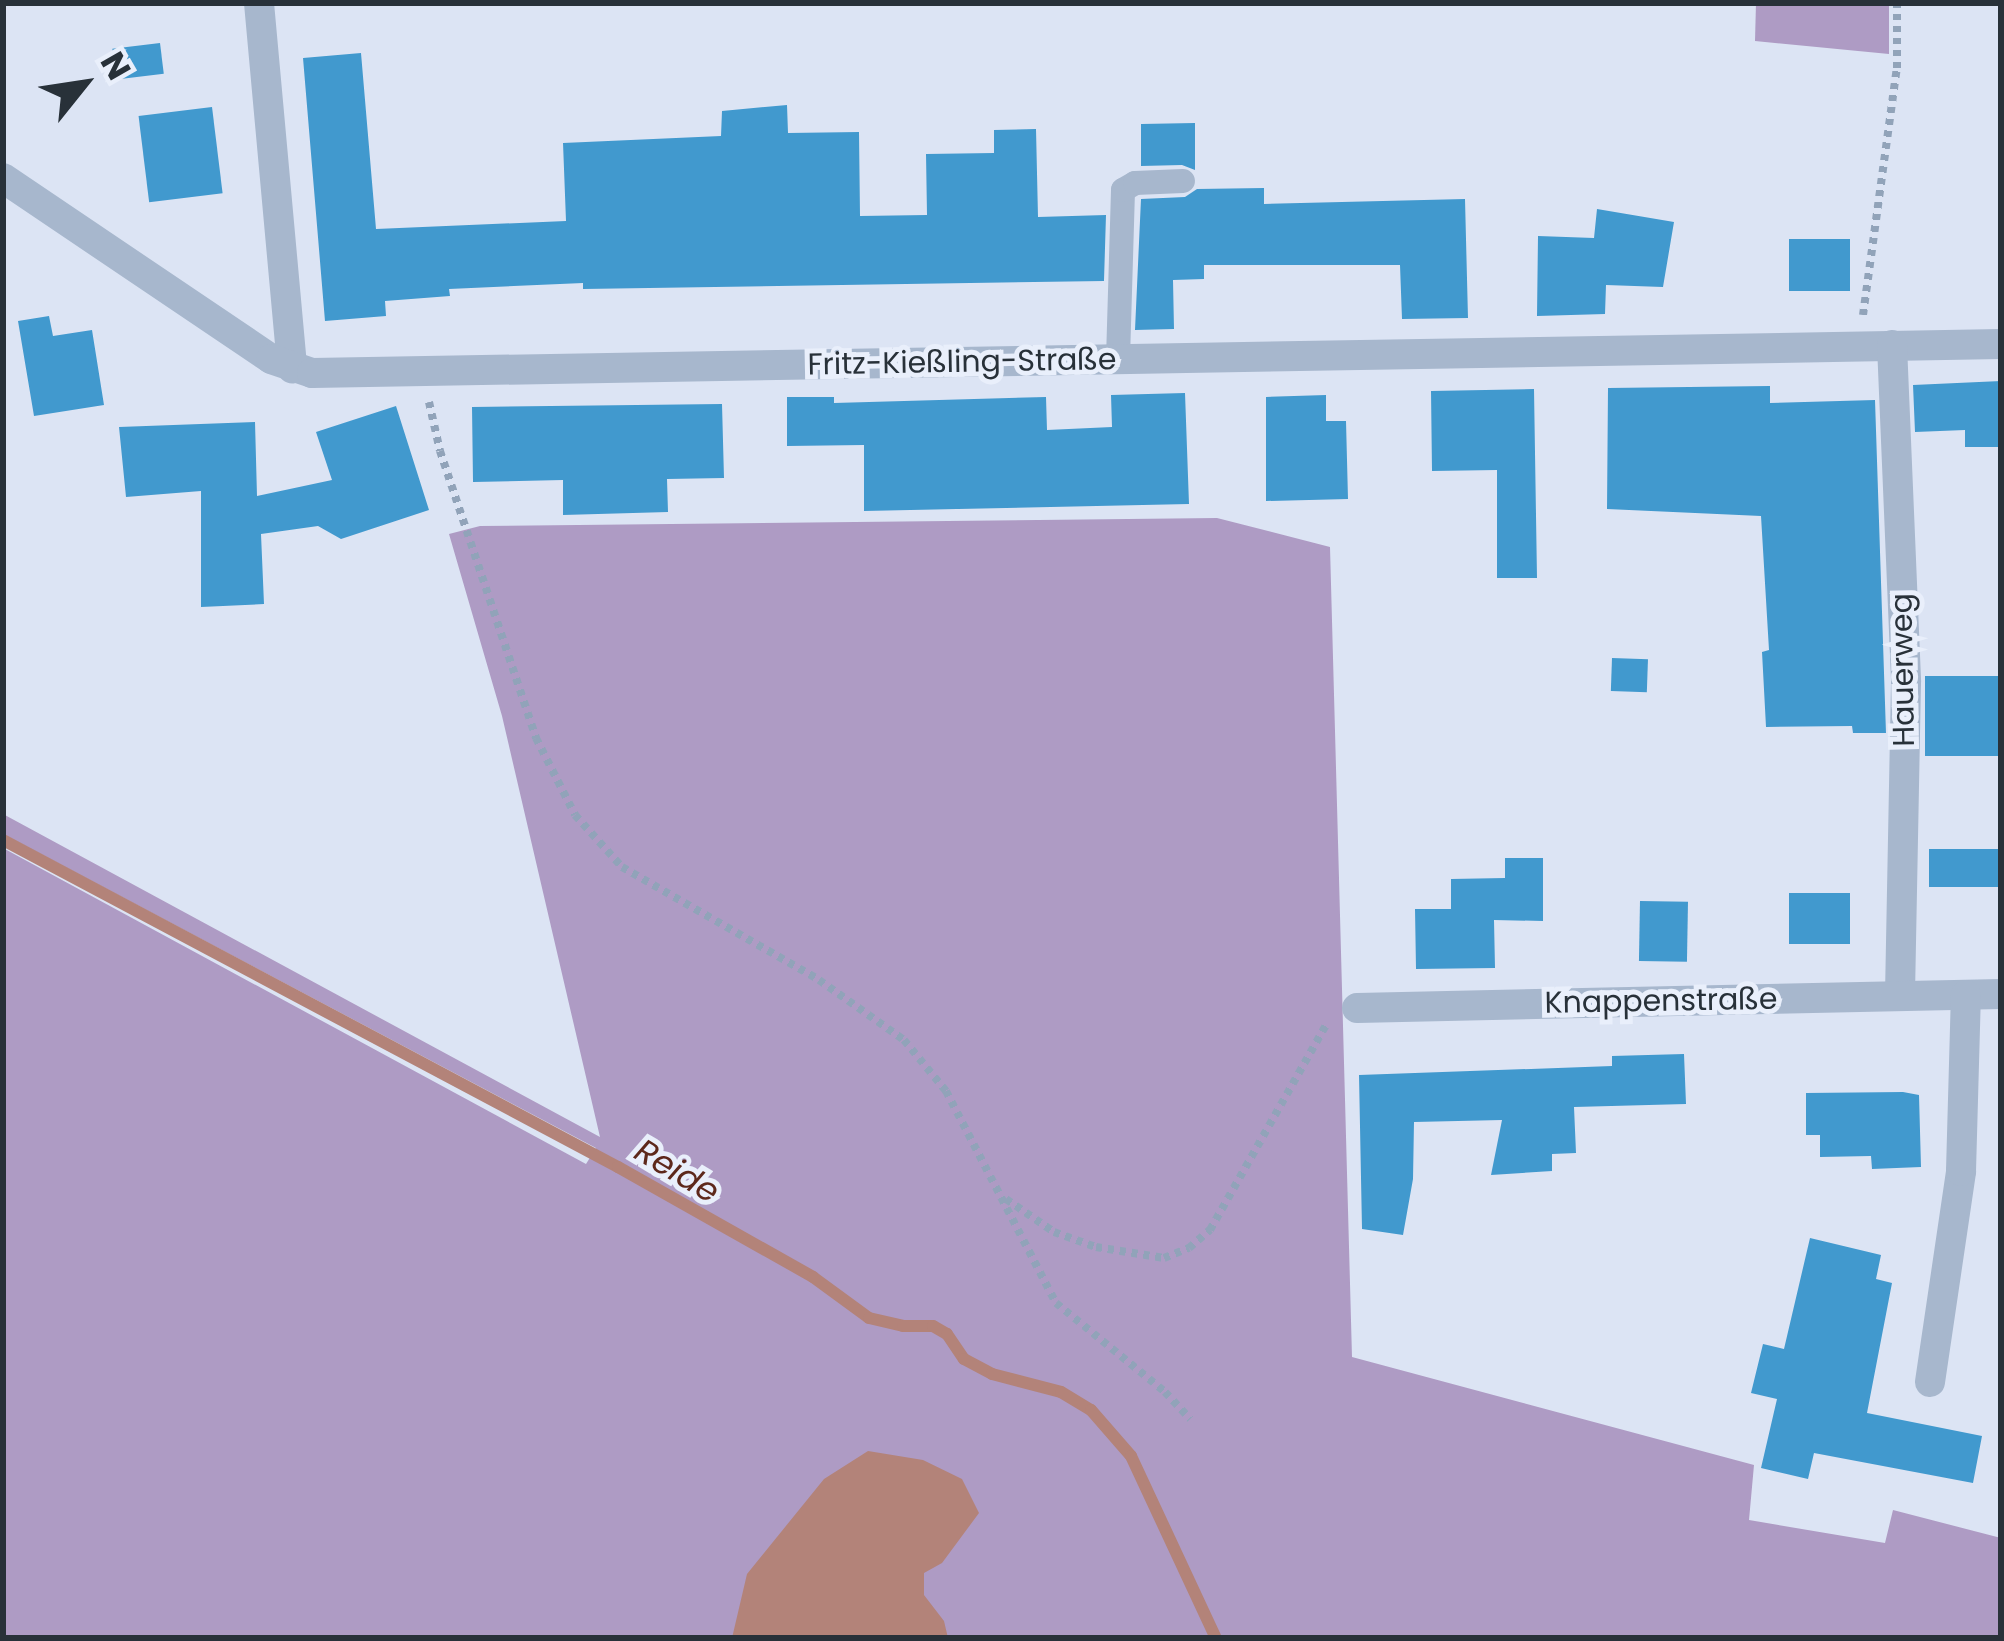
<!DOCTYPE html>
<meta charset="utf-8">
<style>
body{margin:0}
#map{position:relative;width:2004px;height:1641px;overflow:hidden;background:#dce4f4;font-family:Poppins,sans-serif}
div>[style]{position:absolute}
.green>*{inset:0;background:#ae9bc4}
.water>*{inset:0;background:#b38379}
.stream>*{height:12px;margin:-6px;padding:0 6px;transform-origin:6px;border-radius:6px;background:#b38379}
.building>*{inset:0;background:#4199ce;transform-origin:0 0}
.path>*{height:8px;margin-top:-4px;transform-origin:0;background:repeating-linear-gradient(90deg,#91a3b9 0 6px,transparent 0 12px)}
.service>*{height:24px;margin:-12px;padding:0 12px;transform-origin:12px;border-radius:12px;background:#a7b7cd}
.minor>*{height:30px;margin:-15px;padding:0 15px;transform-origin:15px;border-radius:15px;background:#a7b7cd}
span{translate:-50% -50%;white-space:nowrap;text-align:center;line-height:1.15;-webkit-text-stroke:10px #e9effb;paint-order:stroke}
.street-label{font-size:30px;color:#283139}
.water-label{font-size:33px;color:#5d281b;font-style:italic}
.frame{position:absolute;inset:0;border:6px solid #283139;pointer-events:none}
.north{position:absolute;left:24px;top:24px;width:120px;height:120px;-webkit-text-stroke:9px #e9effb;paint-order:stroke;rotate:60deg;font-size:33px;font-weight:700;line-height:48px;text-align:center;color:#283139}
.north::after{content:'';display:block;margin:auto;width:42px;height:54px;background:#283139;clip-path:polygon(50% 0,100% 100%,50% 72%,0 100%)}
</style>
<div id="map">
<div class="green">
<i style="clip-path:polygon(1756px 3px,1889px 3px,1889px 54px,1755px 41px)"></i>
<i style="clip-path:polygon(1217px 518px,1330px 547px,1352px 1357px,1754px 1465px,1749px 1520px,1885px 1543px,1893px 1510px,2001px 1538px,2001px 1638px,3px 1638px,3px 848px,586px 1164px,596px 1148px,3px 834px,3px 814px,600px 1137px,502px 716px,449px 534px,480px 526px)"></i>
</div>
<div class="water">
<i style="clip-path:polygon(868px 1451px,923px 1460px,962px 1479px,979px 1513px,942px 1563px,924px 1573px,924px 1595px,944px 1621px,948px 1638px,732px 1638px,747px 1574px,824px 1479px)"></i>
</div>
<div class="stream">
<i style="left:3px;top:840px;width:697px;rotate:28deg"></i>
<i style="left:618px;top:1167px;width:224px;rotate:29.4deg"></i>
<i style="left:813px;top:1277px;width:69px;rotate:36.2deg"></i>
<i style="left:869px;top:1318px;width:35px;rotate:13deg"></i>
<i style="left:903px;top:1326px;width:30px"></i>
<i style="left:933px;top:1326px;width:16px;rotate:30deg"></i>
<i style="left:947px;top:1334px;width:30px;rotate:56deg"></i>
<i style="left:964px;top:1359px;width:32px;rotate:28deg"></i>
<i style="left:992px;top:1374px;width:71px;rotate:14.6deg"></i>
<i style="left:1061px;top:1392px;width:35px;rotate:31deg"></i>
<i style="left:1091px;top:1410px;width:61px;rotate:49deg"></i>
<i style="left:1131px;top:1456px;width:201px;rotate:65deg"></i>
</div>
<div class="building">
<i style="left:160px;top:43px;width:31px;height:48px;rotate:83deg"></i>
<i style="clip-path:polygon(361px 53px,376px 229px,566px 221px,563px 143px,721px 136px,722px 111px,787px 105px,788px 133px,859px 132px,860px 216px,927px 215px,926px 154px,994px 153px,994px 130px,1036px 129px,1038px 217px,1106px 215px,1104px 281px,583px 289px,583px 283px,449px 289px,450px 296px,385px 301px,386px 316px,325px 321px,303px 58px)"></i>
<i style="left:212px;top:107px;width:87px;height:74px;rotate:83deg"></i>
<i style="clip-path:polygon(1195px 123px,1195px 170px,1182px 165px,1141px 166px,1141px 124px)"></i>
<i style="clip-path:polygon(1264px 188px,1264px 204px,1465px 199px,1468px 318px,1402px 319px,1400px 265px,1204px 265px,1204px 279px,1173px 280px,1174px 329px,1135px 330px,1141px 199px,1185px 197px,1197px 189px)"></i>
<i style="clip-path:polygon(1597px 209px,1674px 222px,1663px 287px,1606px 285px,1605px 314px,1537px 316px,1538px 236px,1594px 238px)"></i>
<i style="left:1789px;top:239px;width:61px;height:52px"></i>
<i style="clip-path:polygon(49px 316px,53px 336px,92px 330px,104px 405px,34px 416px,18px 321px)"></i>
<i style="clip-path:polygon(2001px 381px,2001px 447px,1965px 447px,1965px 430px,1915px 432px,1913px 385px)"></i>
<i style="clip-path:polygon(1770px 386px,1770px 403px,1875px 400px,1886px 733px,1853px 733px,1852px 726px,1766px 727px,1762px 652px,1769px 650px,1761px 516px,1607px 509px,1608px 388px)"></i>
<i style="clip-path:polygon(1534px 389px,1537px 578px,1497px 578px,1497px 470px,1432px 471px,1431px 391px)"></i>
<i style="clip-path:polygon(1185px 393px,1189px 504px,864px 511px,864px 445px,787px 446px,787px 397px,834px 397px,834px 403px,1046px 397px,1047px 430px,1112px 427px,1111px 395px)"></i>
<i style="clip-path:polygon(1326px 395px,1326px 421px,1346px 421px,1348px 499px,1266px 501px,1266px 397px)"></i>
<i style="clip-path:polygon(722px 404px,724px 478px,667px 479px,668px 512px,563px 515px,563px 480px,473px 482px,472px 407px)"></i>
<i style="clip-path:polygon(396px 406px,429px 510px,341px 539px,318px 526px,261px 534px,264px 604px,201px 607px,201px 491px,126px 497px,119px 427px,255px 422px,257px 496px,332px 480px,316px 432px)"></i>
<i style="left:1612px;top:658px;width:36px;height:33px;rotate:2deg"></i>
<i style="left:2001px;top:676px;width:80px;height:76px;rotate:90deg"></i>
<i style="left:2001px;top:849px;width:38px;height:72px;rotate:90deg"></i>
<i style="clip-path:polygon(1505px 858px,1543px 858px,1543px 921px,1494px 920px,1495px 968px,1416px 969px,1415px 909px,1451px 909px,1451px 879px,1505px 878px)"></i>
<i style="left:1789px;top:893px;width:61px;height:51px"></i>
<i style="left:1640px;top:901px;width:48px;height:60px;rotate:1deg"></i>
<i style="clip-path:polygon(1684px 1054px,1686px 1104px,1574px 1107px,1576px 1153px,1552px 1154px,1552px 1171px,1491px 1175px,1502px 1120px,1414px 1122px,1413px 1179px,1403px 1235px,1362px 1229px,1359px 1075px,1612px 1066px,1612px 1056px)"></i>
<i style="clip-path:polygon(1903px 1092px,1919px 1095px,1921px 1167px,1872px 1169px,1871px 1156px,1820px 1157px,1820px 1135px,1806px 1135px,1806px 1093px)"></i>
<i style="clip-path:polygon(1810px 1238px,1881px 1255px,1876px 1279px,1892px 1283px,1867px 1413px,1982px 1436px,1973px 1483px,1814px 1453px,1808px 1479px,1761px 1468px,1777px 1399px,1751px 1393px,1763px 1344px,1784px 1349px)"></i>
</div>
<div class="path">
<i style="left:1863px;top:315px;width:249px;rotate:-82.2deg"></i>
<i style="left:1897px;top:68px;width:65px;rotate:-90deg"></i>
<i style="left:429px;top:402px;width:50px;rotate:77.3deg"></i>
<i style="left:440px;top:451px;width:303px;rotate:71.5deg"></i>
<i style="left:536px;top:738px;width:86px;rotate:63.1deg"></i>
<i style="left:575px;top:815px;width:70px;rotate:47.9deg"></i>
<i style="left:622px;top:867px;width:227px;rotate:29.8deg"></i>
<i style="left:819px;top:980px;width:104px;rotate:35.2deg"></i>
<i style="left:904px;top:1040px;width:66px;rotate:50.5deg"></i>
<i style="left:946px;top:1091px;width:239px;rotate:62.6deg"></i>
<i style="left:1056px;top:1303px;width:141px;rotate:39.2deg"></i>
<i style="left:1165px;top:1392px;width:37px;rotate:47deg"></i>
<i style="left:1006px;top:1199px;width:58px;rotate:34.5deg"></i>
<i style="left:1054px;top:1232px;width:45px;rotate:19.7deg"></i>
<i style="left:1096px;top:1247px;width:69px;rotate:9.2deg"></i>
<i style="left:1164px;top:1258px;width:27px;rotate:-22deg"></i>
<i style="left:1189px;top:1248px;width:28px;rotate:-41deg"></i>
<i style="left:1210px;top:1230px;width:238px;rotate:-60.5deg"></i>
</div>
<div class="service">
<i style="left:1118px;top:359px;width:169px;rotate:-88.3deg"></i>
<i style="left:1123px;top:190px;width:14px;rotate:-30deg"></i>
<i style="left:1135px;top:183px;width:48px;rotate:-2.4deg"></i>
</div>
<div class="minor">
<i style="left:259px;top:3px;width:367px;rotate:84.8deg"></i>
<i style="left:3px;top:178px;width:323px;rotate:34deg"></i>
<i style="left:271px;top:359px;width:43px;rotate:18.9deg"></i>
<i style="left:312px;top:373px;width:1689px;rotate:-0.98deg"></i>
<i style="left:1892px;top:345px;width:337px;rotate:87.6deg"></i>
<i style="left:1906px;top:682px;width:313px;rotate:91.1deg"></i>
<i style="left:1357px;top:1008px;width:644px;rotate:-1.25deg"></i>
<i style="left:1930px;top:1382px;width:213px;rotate:-81.6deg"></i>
<i style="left:1961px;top:1171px;width:176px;rotate:-88.4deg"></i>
</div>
<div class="street-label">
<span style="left:962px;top:362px;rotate:-1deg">Fritz-Kießling-Straße</span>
<span style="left:1903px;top:670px;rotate:-91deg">Hauerweg</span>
<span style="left:1661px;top:1001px;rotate:-1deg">Knappenstraße</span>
</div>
<div class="water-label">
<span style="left:677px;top:1171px;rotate:31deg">Reide</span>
</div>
<div class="frame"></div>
<div class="north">N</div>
</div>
